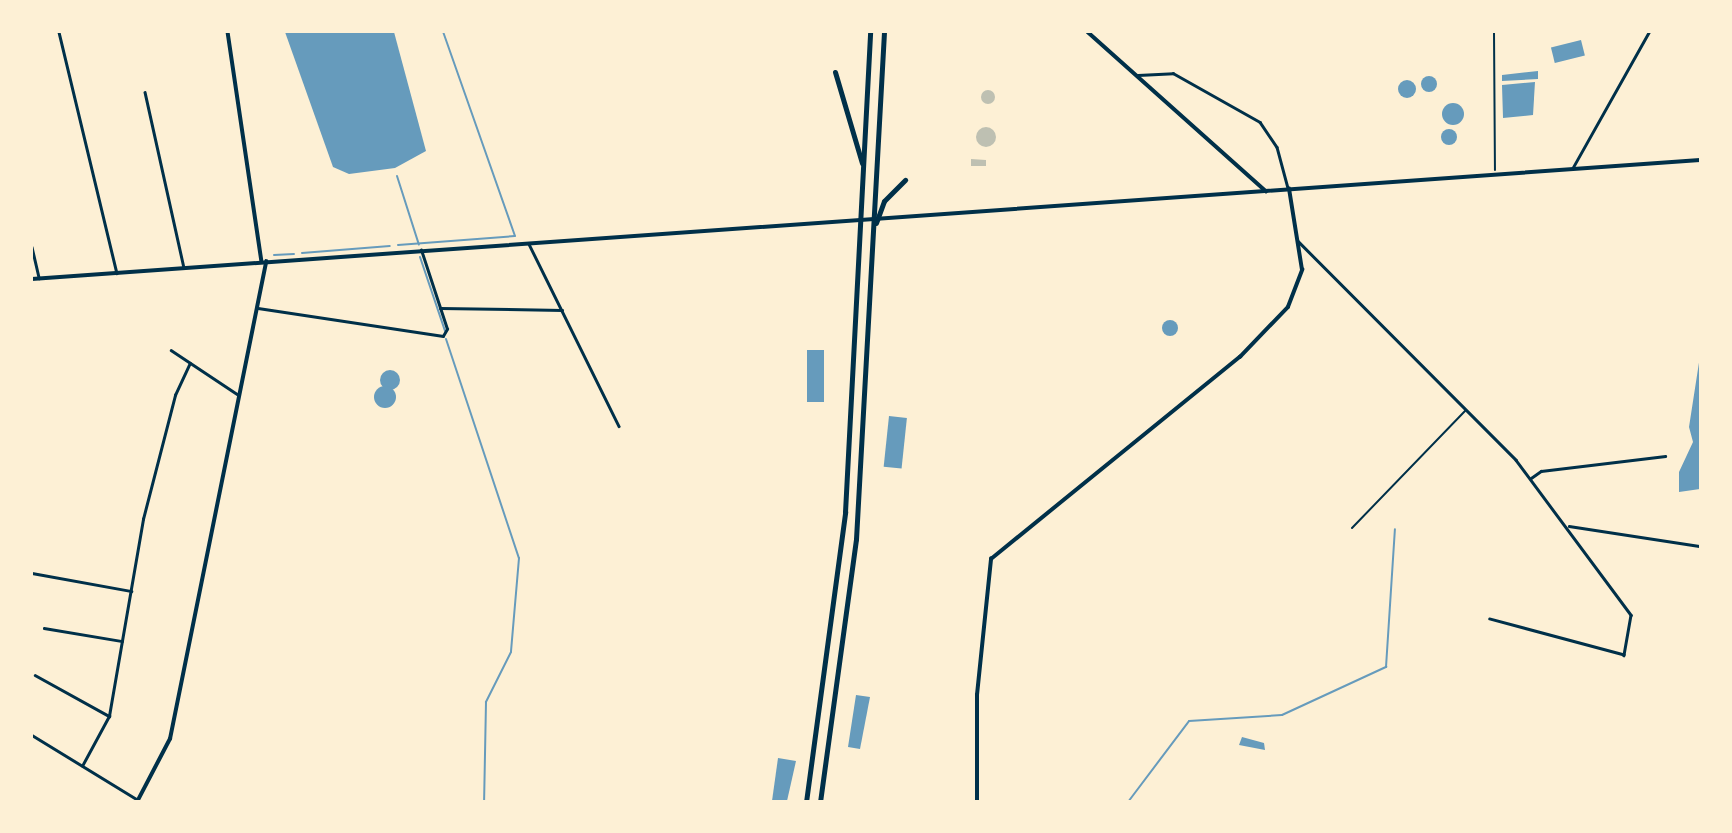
<!DOCTYPE html>
<style>
body{margin:0}
#map{position:relative;width:1732px;height:833px;overflow:hidden;background:#fdf0d5;font-family:"Varela Round",sans-serif}
div>[style]{position:absolute}
.water>*{inset:0;background:#669bbc;transform-origin:0 0}
.round{border-radius:50%}
.stream>*{height:2px;margin:-1px;padding:0 1px;transform-origin:1px;border-radius:1px;background:#669bbc}
.building>*{inset:0;background:#bec0b2}
.path>*{height:2px;margin:-1px;padding:0 1px;transform-origin:1px;border-radius:1px;background:#003049}
.service>*{height:2px;margin:-1px;padding:0 1px;transform-origin:1px;border-radius:1px;background:#003049}
.minor>*{height:2.5px;margin:-1.25px;padding:0 1.25px;transform-origin:1.25px;border-radius:1.25px;background:#003049}
.tertiary>*{height:3.5px;margin:-1.75px;padding:0 1.75px;transform-origin:1.75px;border-radius:1.75px;background:#003049}
.motorway>*{height:5px;margin:-2.5px;padding:0 2.5px;transform-origin:2.5px;border-radius:2.5px;background:#003049}
span{translate:-50% -50%;white-space:nowrap;text-align:center;line-height:1.15;-webkit-text-stroke:6px #fdf0d5;paint-order:stroke}
.frame{position:absolute;inset:0;border:33px solid #fdf0d5;pointer-events:none}
</style>
<div id="map">
<div class="water">
<i style="clip-path:polygon(285px 32px,394px 32px,426px 151px,395px 168px,349px 174px,333px 167px)"></i>
<i style="left:1581px;top:40px;width:16px;height:31px;rotate:76deg"></i>
<i style="clip-path:polygon(1538px 71px,1538px 79px,1502px 81px,1502px 75px)"></i>
<i class="round" style="left:1421px;top:76px;width:16px;height:16px"></i>
<i class="round" style="left:1398px;top:80px;width:18px;height:18px"></i>
<i style="clip-path:polygon(1535px 82px,1533px 115px,1503px 118px,1502px 85px)"></i>
<i class="round" style="left:1442px;top:103px;width:22px;height:22px"></i>
<i class="round" style="left:1441px;top:129px;width:16px;height:16px"></i>
<i class="round" style="left:1162px;top:320px;width:16px;height:16px"></i>
<i style="left:807px;top:350px;width:17px;height:52px"></i>
<i style="clip-path:polygon(1700px 356px,1700px 489px,1679px 492px,1679px 472px,1693px 442px,1689px 427px)"></i>
<i class="round" style="left:380px;top:370px;width:20px;height:20px"></i>
<i class="round" style="left:374px;top:386px;width:22px;height:22px"></i>
<i style="left:889px;top:416px;width:18px;height:51px;rotate:6deg"></i>
<i style="clip-path:polygon(856px 695px,870px 697px,860px 749px,848px 747px)"></i>
<i style="clip-path:polygon(1242px 737px,1264px 743px,1265px 750px,1239px 745px)"></i>
<i style="clip-path:polygon(778px 758px,796px 761px,787px 801px,772px 801px)"></i>
</div>
<div class="stream">
<i style="left:397px;top:176px;width:72px;rotate:72.3deg"></i>
<i style="left:398px;top:245px;width:117px;rotate:-4.4deg"></i>
<i style="left:515px;top:236px;width:216px;rotate:-109.4deg"></i>
<i style="left:302px;top:253px;width:88px;rotate:-4.5deg"></i>
<i style="left:274px;top:255px;width:20px;rotate:-3deg"></i>
<i style="left:420px;top:257px;width:78px;rotate:71.3deg"></i>
<i style="left:446px;top:339px;width:231px;rotate:71.6deg"></i>
<i style="left:519px;top:558px;width:94px;rotate:94.9deg"></i>
<i style="left:511px;top:652px;width:56px;rotate:116.6deg"></i>
<i style="left:486px;top:702px;width:100px;rotate:91.1deg"></i>
<i style="left:1128px;top:802px;width:101px;rotate:-53deg"></i>
<i style="left:1189px;top:721px;width:93px;rotate:-3.7deg"></i>
<i style="left:1282px;top:715px;width:115px;rotate:-24.8deg"></i>
<i style="left:1386px;top:667px;width:138px;rotate:-86.3deg"></i>
</div>
<div class="building">
<i class="round" style="left:981px;top:90px;width:14px;height:14px"></i>
<i class="round" style="left:976px;top:127px;width:20px;height:20px"></i>
<i style="clip-path:polygon(971px 159px,986px 160px,986px 166px,971px 166px)"></i>
</div>
<div class="path">
<i style="left:1494px;top:32px;width:138px;rotate:89.6deg"></i>
</div>
<div class="service">
<i style="left:1352px;top:528px;width:163px;rotate:-46deg"></i>
</div>
<div class="minor">
<i style="left:59px;top:32px;width:248px;rotate:76.5deg"></i>
<i style="left:1138px;top:75px;width:35px;rotate:-3deg"></i>
<i style="left:1173px;top:73px;width:100px;rotate:29.4deg"></i>
<i style="left:1260px;top:122px;width:30px;rotate:56deg"></i>
<i style="left:1277px;top:147px;width:42px;rotate:75deg"></i>
<i style="left:145px;top:92px;width:180px;rotate:77.5deg"></i>
<i style="left:1572px;top:169px;width:157px;rotate:-60.7deg"></i>
<i style="left:1298px;top:241px;width:309px;rotate:45.1deg"></i>
<i style="left:1516px;top:460px;width:193px;rotate:53.4deg"></i>
<i style="left:1631px;top:615px;width:41px;rotate:99.9deg"></i>
<i style="left:1624px;top:655px;width:139px;rotate:-165deg"></i>
<i style="left:529px;top:244px;width:203px;rotate:63.7deg"></i>
<i style="left:32px;top:247px;width:32px;rotate:77deg"></i>
<i style="left:258px;top:308px;width:187px;rotate:8.6deg"></i>
<i style="left:443px;top:336px;width:8px;rotate:-60deg"></i>
<i style="left:447px;top:329px;width:83px;rotate:-108.2deg"></i>
<i style="left:440px;top:308px;width:122px;rotate:0.9deg"></i>
<i style="left:171px;top:350px;width:79px;rotate:33.7deg"></i>
<i style="left:1531px;top:478px;width:12px;rotate:-35deg"></i>
<i style="left:1541px;top:471px;width:125px;rotate:-6.9deg"></i>
<i style="left:1569px;top:526px;width:133px;rotate:8.7deg"></i>
<i style="left:32px;top:573px;width:101px;rotate:10.3deg"></i>
<i style="left:44px;top:628px;width:79px;rotate:9.5deg"></i>
<i style="left:35px;top:675px;width:85px;rotate:29deg"></i>
<i style="left:32px;top:735px;width:124px;rotate:31.5deg"></i>
<i style="left:82px;top:766px;width:57px;rotate:-61.6deg"></i>
<i style="left:109px;top:716px;width:200px;rotate:-80.2deg"></i>
<i style="left:143px;top:519px;width:128px;rotate:-75.5deg"></i>
<i style="left:175px;top:395px;width:35px;rotate:-65deg"></i>
</div>
<div class="tertiary">
<i style="left:228px;top:32px;width:232px;rotate:81.6deg"></i>
<i style="left:1088px;top:32px;width:239px;rotate:41.8deg"></i>
<i style="left:32px;top:279px;width:1672px;rotate:-4.08deg"></i>
<i style="left:137px;top:802px;width:71px;rotate:-62.4deg"></i>
<i style="left:170px;top:739px;width:487px;rotate:-78.6deg"></i>
<i style="left:977px;top:802px;width:107px;rotate:-90deg"></i>
<i style="left:977px;top:695px;width:137px;rotate:-84.1deg"></i>
<i style="left:991px;top:559px;width:321px;rotate:-39.1deg"></i>
<i style="left:1240px;top:357px;width:69px;rotate:-46.2deg"></i>
<i style="left:1288px;top:307px;width:40px;rotate:-69deg"></i>
<i style="left:1302px;top:270px;width:82px;rotate:-99.1deg"></i>
</div>
<div class="motorway">
<i style="left:835px;top:72px;width:95px;rotate:73.5deg"></i>
<i style="left:876px;top:223px;width:23px;rotate:-70deg"></i>
<i style="left:884px;top:201px;width:30px;rotate:-45deg"></i>
<i style="left:806px;top:802px;width:293px;rotate:-82.3deg"></i>
<i style="left:845px;top:512px;width:481px;rotate:-87deg"></i>
<i style="left:820px;top:802px;width:265px;rotate:-82.2deg"></i>
<i style="left:856px;top:539px;width:508px;rotate:-86.84deg"></i>
</div>
<div class="frame"></div>
</div>
